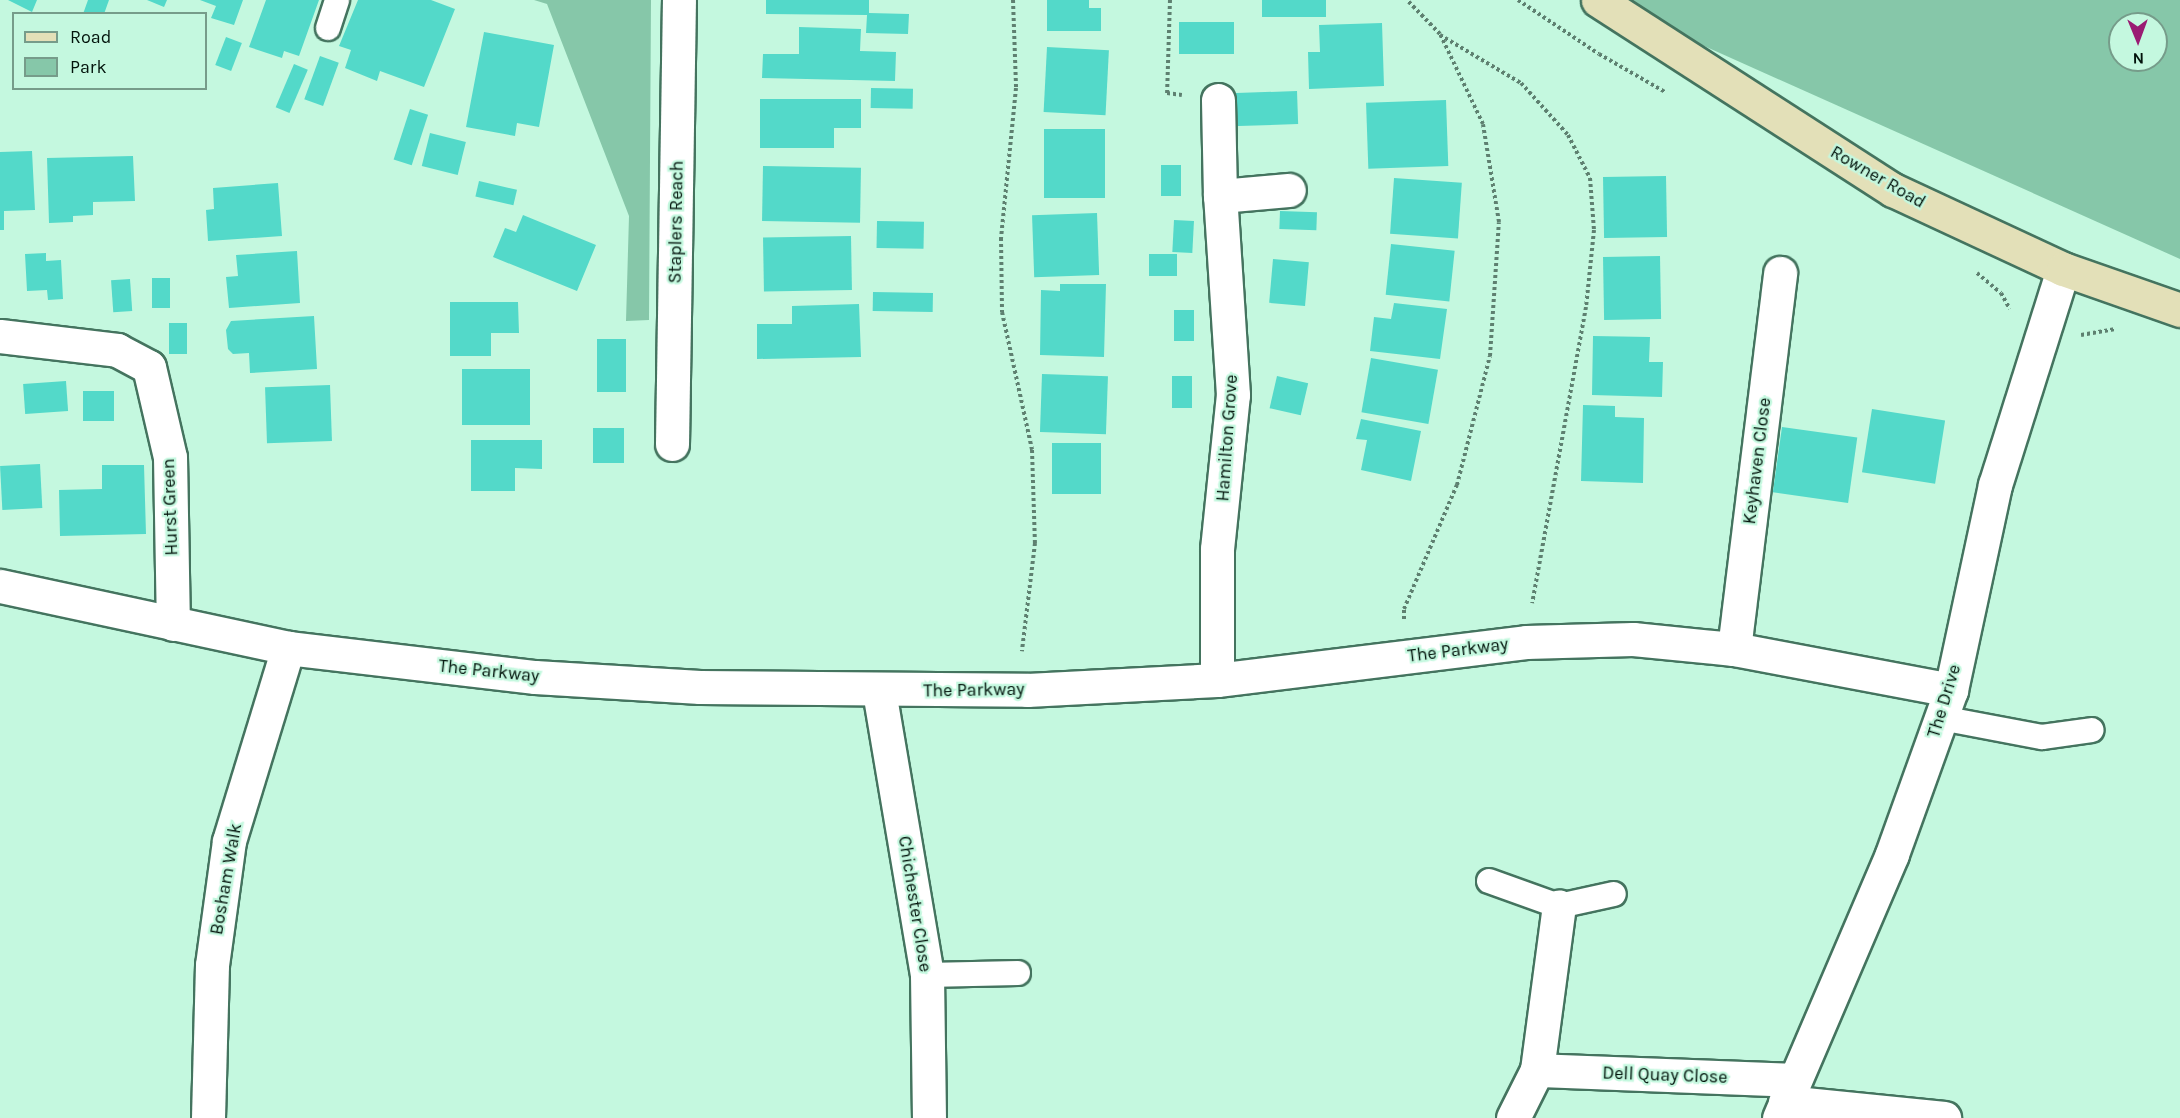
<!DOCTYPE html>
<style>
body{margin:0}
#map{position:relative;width:2180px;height:1118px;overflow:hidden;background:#c4f8df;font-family:Karla,sans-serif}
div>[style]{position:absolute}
.green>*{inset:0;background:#86c7a9}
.building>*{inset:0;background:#53d9c9;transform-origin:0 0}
.path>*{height:4px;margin-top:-2px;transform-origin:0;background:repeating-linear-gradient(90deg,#5e8070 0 3px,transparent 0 6px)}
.roads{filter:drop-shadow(2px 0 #44745f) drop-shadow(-2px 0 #44745f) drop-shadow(0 2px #44745f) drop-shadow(0 -2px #44745f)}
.service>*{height:24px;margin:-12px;padding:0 12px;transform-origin:12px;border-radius:12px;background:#fff}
.minor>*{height:33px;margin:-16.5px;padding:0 16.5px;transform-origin:16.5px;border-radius:16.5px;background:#fff}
.secondary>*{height:33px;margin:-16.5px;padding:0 16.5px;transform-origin:16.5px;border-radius:16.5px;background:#e3e0b8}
span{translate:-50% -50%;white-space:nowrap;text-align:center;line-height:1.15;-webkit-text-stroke:4.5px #c4f8df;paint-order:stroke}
.street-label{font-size:18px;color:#02130b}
.legend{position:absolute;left:12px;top:12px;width:195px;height:78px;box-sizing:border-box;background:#c4f8df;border:2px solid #769c8a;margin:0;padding:8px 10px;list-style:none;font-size:18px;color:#02130b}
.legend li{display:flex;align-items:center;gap:12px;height:30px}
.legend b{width:30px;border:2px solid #769c8a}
.north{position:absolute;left:2108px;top:12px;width:60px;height:60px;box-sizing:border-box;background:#c4f8df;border:2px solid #769c8a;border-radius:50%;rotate:179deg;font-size:16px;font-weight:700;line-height:24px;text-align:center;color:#02130b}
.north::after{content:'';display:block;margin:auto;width:21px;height:27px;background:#9a1c73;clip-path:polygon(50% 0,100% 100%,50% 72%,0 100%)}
</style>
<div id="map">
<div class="green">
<i style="clip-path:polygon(534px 0,651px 0,649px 320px,626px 321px,629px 216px,547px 4px)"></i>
<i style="clip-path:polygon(evenodd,1608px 0,2180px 0,2180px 259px,1615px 6px,1608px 0,2120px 24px,2156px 24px,2156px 60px,2120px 60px,2120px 24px)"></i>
</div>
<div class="building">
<i style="clip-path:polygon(8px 0,37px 0,32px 12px)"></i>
<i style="clip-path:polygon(88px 0,109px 0,104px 14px,83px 14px)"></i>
<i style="clip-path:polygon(147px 0,167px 0,164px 7px)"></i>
<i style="clip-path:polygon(200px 0,243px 0,234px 25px,211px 18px,216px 6px)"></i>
<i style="clip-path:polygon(266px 0,319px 0,299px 56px,284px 51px,282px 58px,249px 47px)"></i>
<i style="clip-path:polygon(358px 0,431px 0,455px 9px,424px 87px,380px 71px,377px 81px,345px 68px,351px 50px,339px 46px)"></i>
<i style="clip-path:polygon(766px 0,869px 0,869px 13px,909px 14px,908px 34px,866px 33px,867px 15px,766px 14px)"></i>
<i style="clip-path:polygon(1047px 0,1089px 0,1089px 8px,1101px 8px,1101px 31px,1047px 31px)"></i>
<i style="left:1262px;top:0;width:64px;height:17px"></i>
<i style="left:1179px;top:22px;width:55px;height:32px"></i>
<i style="clip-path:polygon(1382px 23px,1384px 86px,1309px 89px,1308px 52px,1320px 52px,1319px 25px)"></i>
<i style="clip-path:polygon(799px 27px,861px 29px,860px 51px,896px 52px,895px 81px,762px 78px,763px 54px,799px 54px)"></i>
<i style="clip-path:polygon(484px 32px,554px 45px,539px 127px,517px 123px,515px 136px,466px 127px)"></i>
<i style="left:226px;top:37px;width:17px;height:30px;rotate:21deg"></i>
<i style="left:1047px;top:47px;width:62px;height:65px;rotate:3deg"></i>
<i style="left:320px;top:56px;width:20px;height:46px;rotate:20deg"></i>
<i style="left:294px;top:64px;width:15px;height:47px;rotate:23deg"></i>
<i style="left:871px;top:88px;width:42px;height:20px;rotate:1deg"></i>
<i style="left:1297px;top:91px;width:33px;height:68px;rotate:88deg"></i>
<i style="clip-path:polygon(760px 99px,861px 99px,861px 128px,834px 128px,834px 148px,760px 148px)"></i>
<i style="left:1446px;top:100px;width:66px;height:80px;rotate:88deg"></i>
<i style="left:410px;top:109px;width:19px;height:53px;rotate:18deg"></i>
<i style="left:1044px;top:129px;width:61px;height:69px"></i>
<i style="left:430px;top:133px;width:37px;height:34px;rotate:14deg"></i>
<i style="clip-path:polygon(32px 151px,35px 210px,4px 211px,4px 230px,0 230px,0 152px)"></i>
<i style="clip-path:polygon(133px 156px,135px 201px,93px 202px,93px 215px,73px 216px,73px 222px,49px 223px,47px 158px)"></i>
<i style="left:1161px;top:165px;width:20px;height:31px"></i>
<i style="left:763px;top:166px;width:98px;height:55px;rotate:1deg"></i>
<i style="left:1666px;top:176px;width:61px;height:63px;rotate:89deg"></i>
<i style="left:1394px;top:178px;width:68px;height:56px;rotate:4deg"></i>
<i style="left:479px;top:181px;width:39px;height:16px;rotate:13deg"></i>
<i style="clip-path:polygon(278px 183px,282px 236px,208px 241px,206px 210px,214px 209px,213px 188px)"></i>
<i style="left:1280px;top:211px;width:37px;height:18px;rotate:2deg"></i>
<i style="left:1097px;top:213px;width:62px;height:65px;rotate:88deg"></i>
<i style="clip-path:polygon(523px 215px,596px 245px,577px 291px,493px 257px,505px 228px,516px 232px)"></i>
<i style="left:1174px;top:220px;width:20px;height:32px;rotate:3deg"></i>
<i style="left:877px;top:221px;width:47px;height:27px;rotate:1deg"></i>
<i style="left:851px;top:236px;width:54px;height:88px;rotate:89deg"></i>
<i style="left:1391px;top:244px;width:64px;height:51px;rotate:6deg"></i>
<i style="clip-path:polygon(297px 251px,300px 303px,229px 308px,226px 277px,238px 276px,236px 255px)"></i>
<i style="clip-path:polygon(46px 253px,46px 261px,61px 260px,63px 299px,48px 300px,47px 290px,27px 291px,25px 254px)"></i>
<i style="left:1149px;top:254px;width:28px;height:22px"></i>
<i style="left:1660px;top:256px;width:63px;height:57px;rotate:89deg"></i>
<i style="left:1273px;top:259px;width:36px;height:44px;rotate:5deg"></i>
<i style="left:152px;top:278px;width:18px;height:30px"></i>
<i style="left:130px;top:279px;width:32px;height:19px;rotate:86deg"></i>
<i style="clip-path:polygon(1060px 284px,1106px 284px,1104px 357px,1040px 355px,1041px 290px,1060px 291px)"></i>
<i style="left:873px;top:292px;width:60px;height:19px;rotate:1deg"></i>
<i style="clip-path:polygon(450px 302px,518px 302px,519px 333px,491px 333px,491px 356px,450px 356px)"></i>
<i style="clip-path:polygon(1394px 303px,1447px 309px,1440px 359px,1370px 351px,1374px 317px,1391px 319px)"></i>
<i style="clip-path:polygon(859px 304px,861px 357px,757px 359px,757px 324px,792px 324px,792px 306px)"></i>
<i style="left:1174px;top:310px;width:20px;height:31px"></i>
<i style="clip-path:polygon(314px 316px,317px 369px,250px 373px,249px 353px,233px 354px,228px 349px,226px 330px,231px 321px)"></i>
<i style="left:169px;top:323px;width:18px;height:31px"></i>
<i style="clip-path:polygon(1593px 336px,1650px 337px,1649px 362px,1663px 362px,1662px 397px,1592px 395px)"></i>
<i style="left:597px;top:339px;width:29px;height:53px"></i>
<i style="left:1371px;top:358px;width:68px;height:55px;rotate:10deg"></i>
<i style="left:462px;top:369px;width:68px;height:56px"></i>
<i style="left:1042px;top:374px;width:66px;height:58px;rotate:2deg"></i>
<i style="left:1172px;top:376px;width:20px;height:32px"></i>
<i style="left:1277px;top:376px;width:32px;height:33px;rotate:13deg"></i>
<i style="left:66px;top:381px;width:30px;height:43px;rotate:86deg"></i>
<i style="left:330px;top:385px;width:56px;height:65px;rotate:88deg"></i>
<i style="left:83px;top:391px;width:31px;height:30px"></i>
<i style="clip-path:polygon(1583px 405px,1615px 406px,1615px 417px,1644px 418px,1643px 483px,1581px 481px)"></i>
<i style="left:1872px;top:409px;width:74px;height:64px;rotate:9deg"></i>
<i style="clip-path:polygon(1361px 419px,1421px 431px,1411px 481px,1361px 470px,1367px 440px,1356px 439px)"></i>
<i style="left:1782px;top:427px;width:76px;height:66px;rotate:8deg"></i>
<i style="left:593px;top:428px;width:31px;height:35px"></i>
<i style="clip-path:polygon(471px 440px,542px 440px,542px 469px,515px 468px,515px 491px,471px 491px)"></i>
<i style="left:1052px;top:443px;width:49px;height:51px"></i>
<i style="left:40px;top:464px;width:44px;height:40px;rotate:87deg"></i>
<i style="clip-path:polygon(102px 465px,144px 465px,146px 534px,60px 536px,59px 490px,102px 489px)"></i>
</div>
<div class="path">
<i style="left:1013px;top:0;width:88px;rotate:88deg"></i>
<i style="left:1016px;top:88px;width:151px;rotate:95.7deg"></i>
<i style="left:1001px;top:238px;width:74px;rotate:89.2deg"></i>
<i style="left:1002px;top:312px;width:141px;rotate:77.7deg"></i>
<i style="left:1032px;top:450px;width:93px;rotate:88.2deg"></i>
<i style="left:1035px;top:543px;width:109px;rotate:96.9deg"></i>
<i style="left:1170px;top:0;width:93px;rotate:91.8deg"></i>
<i style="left:1167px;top:93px;width:15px;rotate:8deg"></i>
<i style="left:1518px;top:0;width:97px;rotate:33.7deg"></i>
<i style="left:1599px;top:54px;width:76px;rotate:29.9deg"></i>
<i style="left:1440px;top:35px;width:94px;rotate:30.7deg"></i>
<i style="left:1521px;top:83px;width:70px;rotate:47.9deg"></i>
<i style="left:1568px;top:135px;width:48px;rotate:62.9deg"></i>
<i style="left:1590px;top:178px;width:52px;rotate:85.6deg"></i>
<i style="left:1594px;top:230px;width:77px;rotate:95.9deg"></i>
<i style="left:1586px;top:307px;width:301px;rotate:100.3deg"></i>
<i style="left:1977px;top:273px;width:31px;rotate:40deg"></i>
<i style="left:2001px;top:293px;width:18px;rotate:61deg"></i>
<i style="left:2081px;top:335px;width:35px;rotate:-10deg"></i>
<i style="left:1404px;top:619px;width:10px;rotate:-90deg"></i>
<i style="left:1404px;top:609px;width:135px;rotate:-66.9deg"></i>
<i style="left:1457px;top:485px;width:133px;rotate:-75.7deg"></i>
<i style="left:1490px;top:356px;width:134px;rotate:-86.2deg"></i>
<i style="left:1499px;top:222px;width:99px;rotate:-99.3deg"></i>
<i style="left:1483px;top:124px;width:100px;rotate:-115.5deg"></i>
<i style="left:1440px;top:34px;width:47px;rotate:-134.1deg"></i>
</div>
<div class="roads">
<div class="service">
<i style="left:328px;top:28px;width:29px;rotate:-72deg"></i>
<i style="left:1941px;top:718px;width:103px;rotate:10.7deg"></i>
<i style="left:2042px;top:737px;width:50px;rotate:-8deg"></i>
<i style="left:1489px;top:881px;width:74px;rotate:19.7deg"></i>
<i style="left:1559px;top:906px;width:56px;rotate:-12.3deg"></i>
<i style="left:927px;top:975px;width:91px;rotate:-1.3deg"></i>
</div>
<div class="minor">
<i style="left:1220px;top:196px;width:69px;rotate:-5deg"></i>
<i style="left:0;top:336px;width:118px;rotate:6.8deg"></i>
<i style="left:117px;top:350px;width:36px;rotate:28deg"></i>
<i style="left:149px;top:367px;width:92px;rotate:76.9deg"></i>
<i style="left:170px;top:457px;width:167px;rotate:89deg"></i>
<i style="left:672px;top:444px;width:444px;rotate:-89.1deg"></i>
<i style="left:0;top:586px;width:295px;rotate:12.1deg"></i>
<i style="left:288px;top:648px;width:249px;rotate:6.7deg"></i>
<i style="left:535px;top:677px;width:165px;rotate:3.5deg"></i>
<i style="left:700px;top:687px;width:327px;rotate:0.5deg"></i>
<i style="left:1027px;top:690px;width:190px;rotate:-3deg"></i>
<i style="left:1217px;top:680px;width:311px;rotate:-7deg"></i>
<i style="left:1526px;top:642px;width:107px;rotate:-1.6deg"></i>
<i style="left:1633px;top:639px;width:101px;rotate:5.7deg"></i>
<i style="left:1734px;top:649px;width:221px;rotate:10.7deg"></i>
<i style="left:1734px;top:649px;width:379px;rotate:-83deg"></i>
<i style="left:1217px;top:680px;width:131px;rotate:-90deg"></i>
<i style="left:1217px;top:549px;width:155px;rotate:-84.1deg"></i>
<i style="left:1233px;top:395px;width:199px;rotate:-93.7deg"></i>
<i style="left:1220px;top:196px;width:96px;rotate:-91.2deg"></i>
<i style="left:879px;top:691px;width:288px;rotate:80.4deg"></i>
<i style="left:927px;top:975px;width:143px;rotate:89.2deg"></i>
<i style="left:1537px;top:1070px;width:256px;rotate:2.2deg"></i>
<i style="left:1785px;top:1102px;width:160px;rotate:5.7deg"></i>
<i style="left:208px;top:1118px;width:153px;rotate:-88.5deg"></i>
<i style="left:212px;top:965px;width:125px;rotate:-82.2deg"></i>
<i style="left:229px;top:841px;width:202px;rotate:-73deg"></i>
<i style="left:1513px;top:1118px;width:54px;rotate:-63.4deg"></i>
<i style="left:1537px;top:1070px;width:165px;rotate:-82.4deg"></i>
<i style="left:1779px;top:1118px;width:287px;rotate:-66.8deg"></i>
<i style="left:1892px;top:854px;width:174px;rotate:-70.2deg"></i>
<i style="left:1951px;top:690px;width:210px;rotate:-77.9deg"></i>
<i style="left:1995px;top:485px;width:226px;rotate:-72.5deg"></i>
</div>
<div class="secondary">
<i style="left:1598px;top:0;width:351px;rotate:32.8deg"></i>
<i style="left:1893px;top:190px;width:187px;rotate:24.9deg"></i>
<i style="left:2063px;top:269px;width:124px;rotate:19.3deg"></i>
</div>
</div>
<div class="street-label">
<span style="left:1878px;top:177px;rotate:30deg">Rowner Road</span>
<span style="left:676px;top:222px;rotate:-89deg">Staplers Reach</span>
<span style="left:1227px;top:438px;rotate:-86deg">Hamilton Grove</span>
<span style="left:1757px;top:461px;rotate:-83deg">Keyhaven Close</span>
<span style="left:170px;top:507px;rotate:-92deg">Hurst Green</span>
<span style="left:1458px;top:650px;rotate:-7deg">The Parkway</span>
<span style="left:489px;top:671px;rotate:6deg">The Parkway</span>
<span style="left:974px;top:690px;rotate:-1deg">The Parkway</span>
<span style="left:1944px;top:701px;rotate:-73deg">The Drive</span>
<span style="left:226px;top:879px;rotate:-80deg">Bosham Walk</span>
<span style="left:915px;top:904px;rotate:81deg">Chichester Close</span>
<span style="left:1665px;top:1075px;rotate:2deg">Dell Quay Close</span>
</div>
<ul class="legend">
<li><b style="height:8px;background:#e3e0b8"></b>Road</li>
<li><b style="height:16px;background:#86c7a9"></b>Park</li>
</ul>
<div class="north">N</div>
</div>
